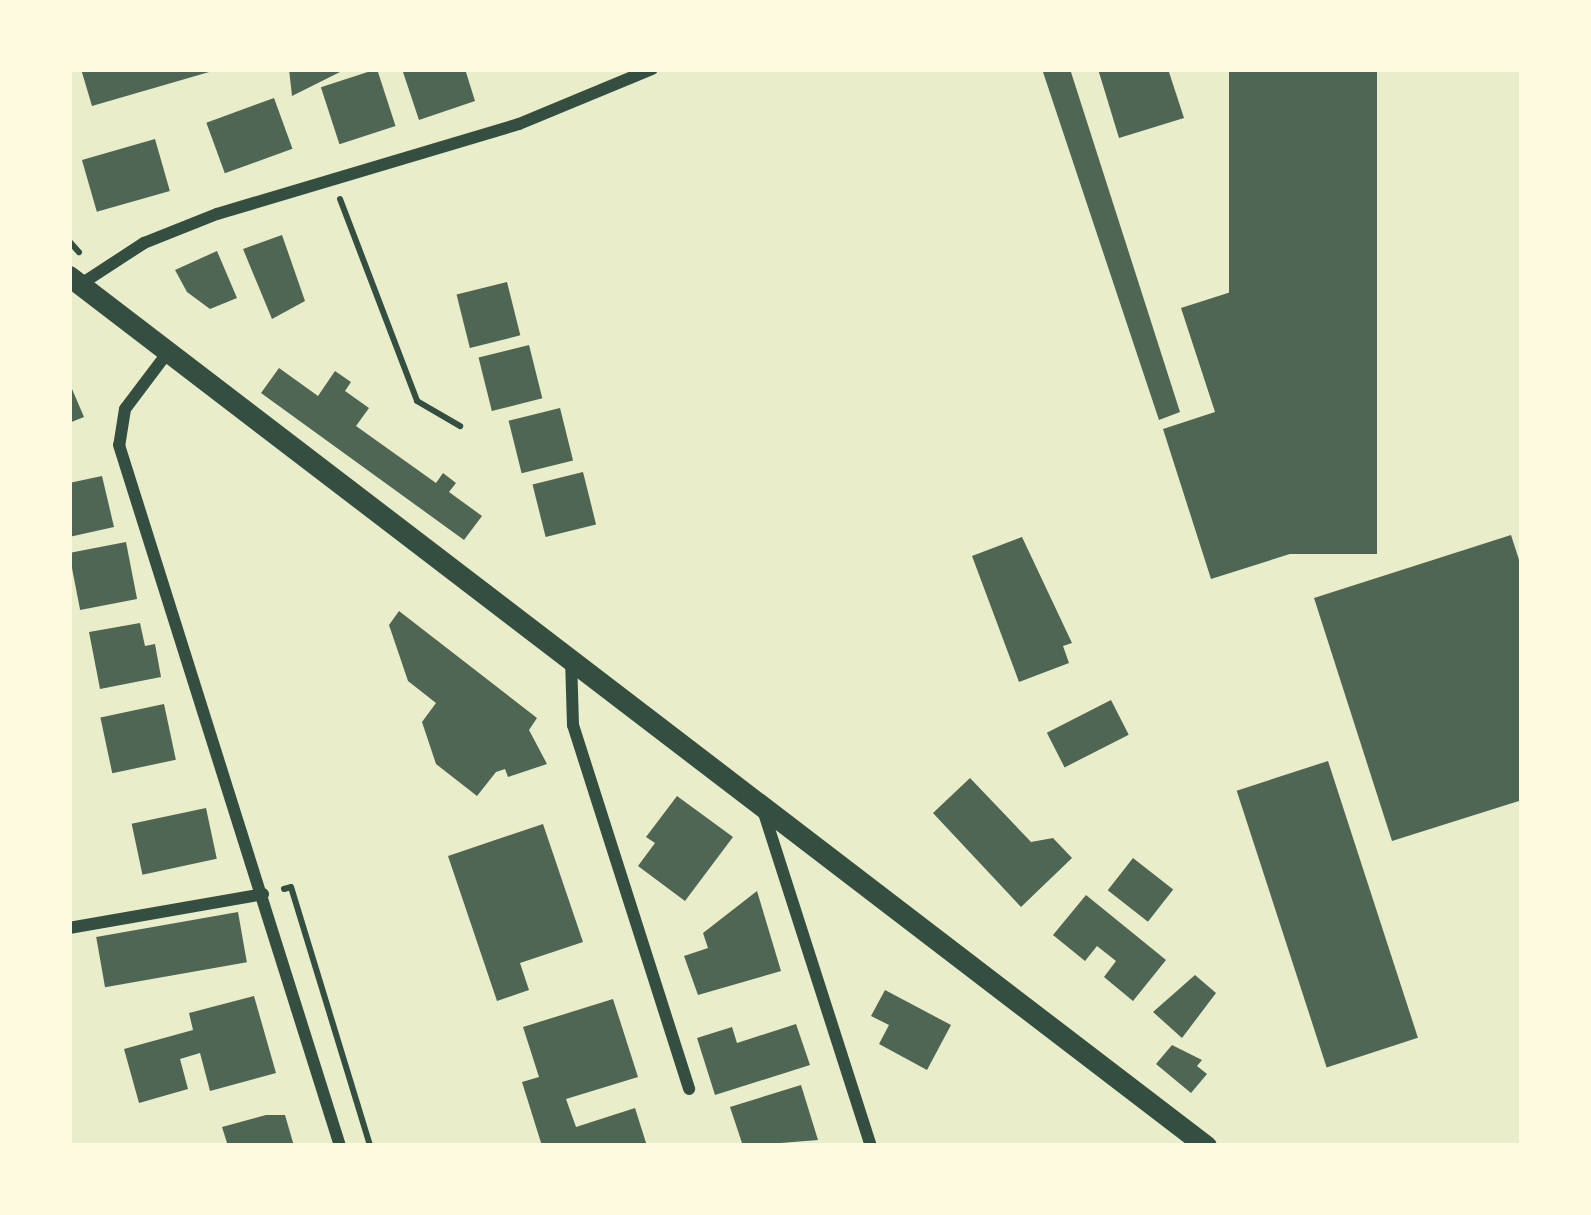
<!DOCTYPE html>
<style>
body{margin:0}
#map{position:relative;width:1591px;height:1215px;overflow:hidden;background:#e9edc9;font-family:"Roboto Condensed",sans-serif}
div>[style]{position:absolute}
.building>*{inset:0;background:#4f6655;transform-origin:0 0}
.path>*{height:6px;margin:-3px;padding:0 3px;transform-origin:3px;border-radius:3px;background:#344e41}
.minor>*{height:12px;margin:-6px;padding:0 6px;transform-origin:6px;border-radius:6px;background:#344e41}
.secondary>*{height:21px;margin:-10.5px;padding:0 10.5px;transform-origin:10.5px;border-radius:10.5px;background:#344e41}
span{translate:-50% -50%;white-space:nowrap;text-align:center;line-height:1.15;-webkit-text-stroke:9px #fefae0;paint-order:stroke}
.frame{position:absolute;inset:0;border:72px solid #fefae0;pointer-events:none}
</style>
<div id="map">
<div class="building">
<i style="clip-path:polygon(81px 69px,216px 69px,216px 70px,92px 106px)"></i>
<i style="clip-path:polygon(289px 69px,344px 69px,344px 70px,292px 96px)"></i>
<i style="left:377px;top:69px;width:60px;height:59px;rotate:72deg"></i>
<i style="clip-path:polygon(402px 69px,465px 69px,475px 101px,419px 120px)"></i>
<i style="clip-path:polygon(1042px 69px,1070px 69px,1180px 412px,1159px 420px)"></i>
<i style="clip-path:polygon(1098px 69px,1168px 69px,1184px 118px,1119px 138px)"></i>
<i style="left:1229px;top:69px;width:148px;height:485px"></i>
<i style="left:274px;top:98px;width:54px;height:72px;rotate:70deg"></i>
<i style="left:155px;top:139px;width:54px;height:76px;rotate:74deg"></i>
<i style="clip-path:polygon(282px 235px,305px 301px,272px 319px,243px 249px)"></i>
<i style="clip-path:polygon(217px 251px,237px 298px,210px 309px,187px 292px,175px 270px)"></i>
<i style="left:507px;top:282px;width:55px;height:52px;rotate:76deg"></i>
<i style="clip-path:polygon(1256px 284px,1337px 539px,1211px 579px,1163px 429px,1215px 412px,1181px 308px)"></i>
<i style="left:529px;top:345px;width:55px;height:52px;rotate:76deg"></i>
<i style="clip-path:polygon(279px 368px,318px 396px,335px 371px,351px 382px,345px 391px,369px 408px,356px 426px,436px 483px,443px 473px,456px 483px,449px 492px,482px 516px,464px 540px,261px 393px)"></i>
<i style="clip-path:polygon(69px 382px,84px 417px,69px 423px)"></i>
<i style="left:560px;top:408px;width:54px;height:53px;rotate:76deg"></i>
<i style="left:583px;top:472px;width:54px;height:52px;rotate:76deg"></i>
<i style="clip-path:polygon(102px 476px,114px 527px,69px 537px,69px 483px)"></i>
<i style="clip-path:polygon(1511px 535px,1522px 569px,1522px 800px,1392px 841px,1314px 598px)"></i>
<i style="clip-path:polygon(1022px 537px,1072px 643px,1063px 646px,1069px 663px,1019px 682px,972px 556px)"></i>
<i style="left:126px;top:542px;width:58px;height:58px;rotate:79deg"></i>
<i style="clip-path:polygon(399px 611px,537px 718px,529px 730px,547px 764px,508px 777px,505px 769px,496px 772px,477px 796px,436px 764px,422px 722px,436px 703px,408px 681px,389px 625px)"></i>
<i style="clip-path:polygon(140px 623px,145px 646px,155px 644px,161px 677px,100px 689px,89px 632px)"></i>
<i style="left:1111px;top:700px;width:39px;height:72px;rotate:63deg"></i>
<i style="left:164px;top:704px;width:57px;height:65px;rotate:78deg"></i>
<i style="left:1328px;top:761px;width:291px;height:96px;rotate:72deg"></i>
<i style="clip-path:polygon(970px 778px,1031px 842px,1053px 838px,1072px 858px,1021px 907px,933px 813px)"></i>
<i style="clip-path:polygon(677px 796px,733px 837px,685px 901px,638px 866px,655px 843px,646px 837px)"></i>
<i style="left:206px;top:808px;width:52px;height:76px;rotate:78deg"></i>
<i style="clip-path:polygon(543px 824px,583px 942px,520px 963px,529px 990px,497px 1001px,448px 856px)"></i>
<i style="left:1133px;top:858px;width:51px;height:41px;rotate:38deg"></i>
<i style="clip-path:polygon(757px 891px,781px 971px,698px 995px,684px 956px,708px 948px,703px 933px)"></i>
<i style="clip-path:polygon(1086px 895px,1166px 960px,1133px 1001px,1104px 977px,1116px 961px,1097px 946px,1085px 961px,1053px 935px)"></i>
<i style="left:238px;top:912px;width:51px;height:144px;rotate:80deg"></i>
<i style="clip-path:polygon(1195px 975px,1216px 993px,1182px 1038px,1153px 1012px)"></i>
<i style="clip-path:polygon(885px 990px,951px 1025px,927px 1070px,879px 1044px,889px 1025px,871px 1016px)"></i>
<i style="clip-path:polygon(254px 996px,276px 1073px,210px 1091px,200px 1053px,180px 1059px,188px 1089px,139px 1103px,124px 1049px,193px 1030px,189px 1013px)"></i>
<i style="clip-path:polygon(613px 999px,638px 1077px,566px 1099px,576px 1127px,635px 1108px,647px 1146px,542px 1146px,522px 1082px,539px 1077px,523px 1027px)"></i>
<i style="clip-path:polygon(796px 1024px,810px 1065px,715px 1095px,697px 1038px,732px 1027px,737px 1043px)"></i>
<i style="clip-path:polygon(1172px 1045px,1202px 1060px,1197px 1066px,1207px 1074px,1191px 1093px,1156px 1064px)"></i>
<i style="clip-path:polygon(801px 1085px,818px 1140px,743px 1146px,730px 1107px)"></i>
<i style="clip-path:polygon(266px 1115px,285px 1115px,294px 1146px,228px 1146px,222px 1127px)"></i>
</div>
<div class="path">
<i style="left:340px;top:199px;width:216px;rotate:69.1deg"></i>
<i style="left:417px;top:401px;width:50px;rotate:30.2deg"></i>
<i style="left:69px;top:241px;width:15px;rotate:48deg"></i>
<i style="left:284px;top:889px;width:7px;rotate:-16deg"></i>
<i style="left:291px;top:887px;width:271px;rotate:73deg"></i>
</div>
<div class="minor">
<i style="left:78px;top:286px;width:79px;rotate:-33.1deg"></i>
<i style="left:144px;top:243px;width:79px;rotate:-21.7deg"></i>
<i style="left:217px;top:214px;width:315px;rotate:-16.6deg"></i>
<i style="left:519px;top:124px;width:144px;rotate:-22.5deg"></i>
<i style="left:165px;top:356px;width:66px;rotate:127deg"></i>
<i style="left:125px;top:409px;width:36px;rotate:99deg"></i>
<i style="left:119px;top:445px;width:735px;rotate:72.5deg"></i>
<i style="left:571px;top:658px;width:67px;rotate:88.3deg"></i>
<i style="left:573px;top:725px;width:382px;rotate:72.3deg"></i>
<i style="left:763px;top:810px;width:353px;rotate:72.2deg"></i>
<i style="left:69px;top:928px;width:197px;rotate:-9.9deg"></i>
</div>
<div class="secondary">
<i style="left:69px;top:276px;width:1432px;rotate:37.42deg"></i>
</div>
<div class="frame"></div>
</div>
